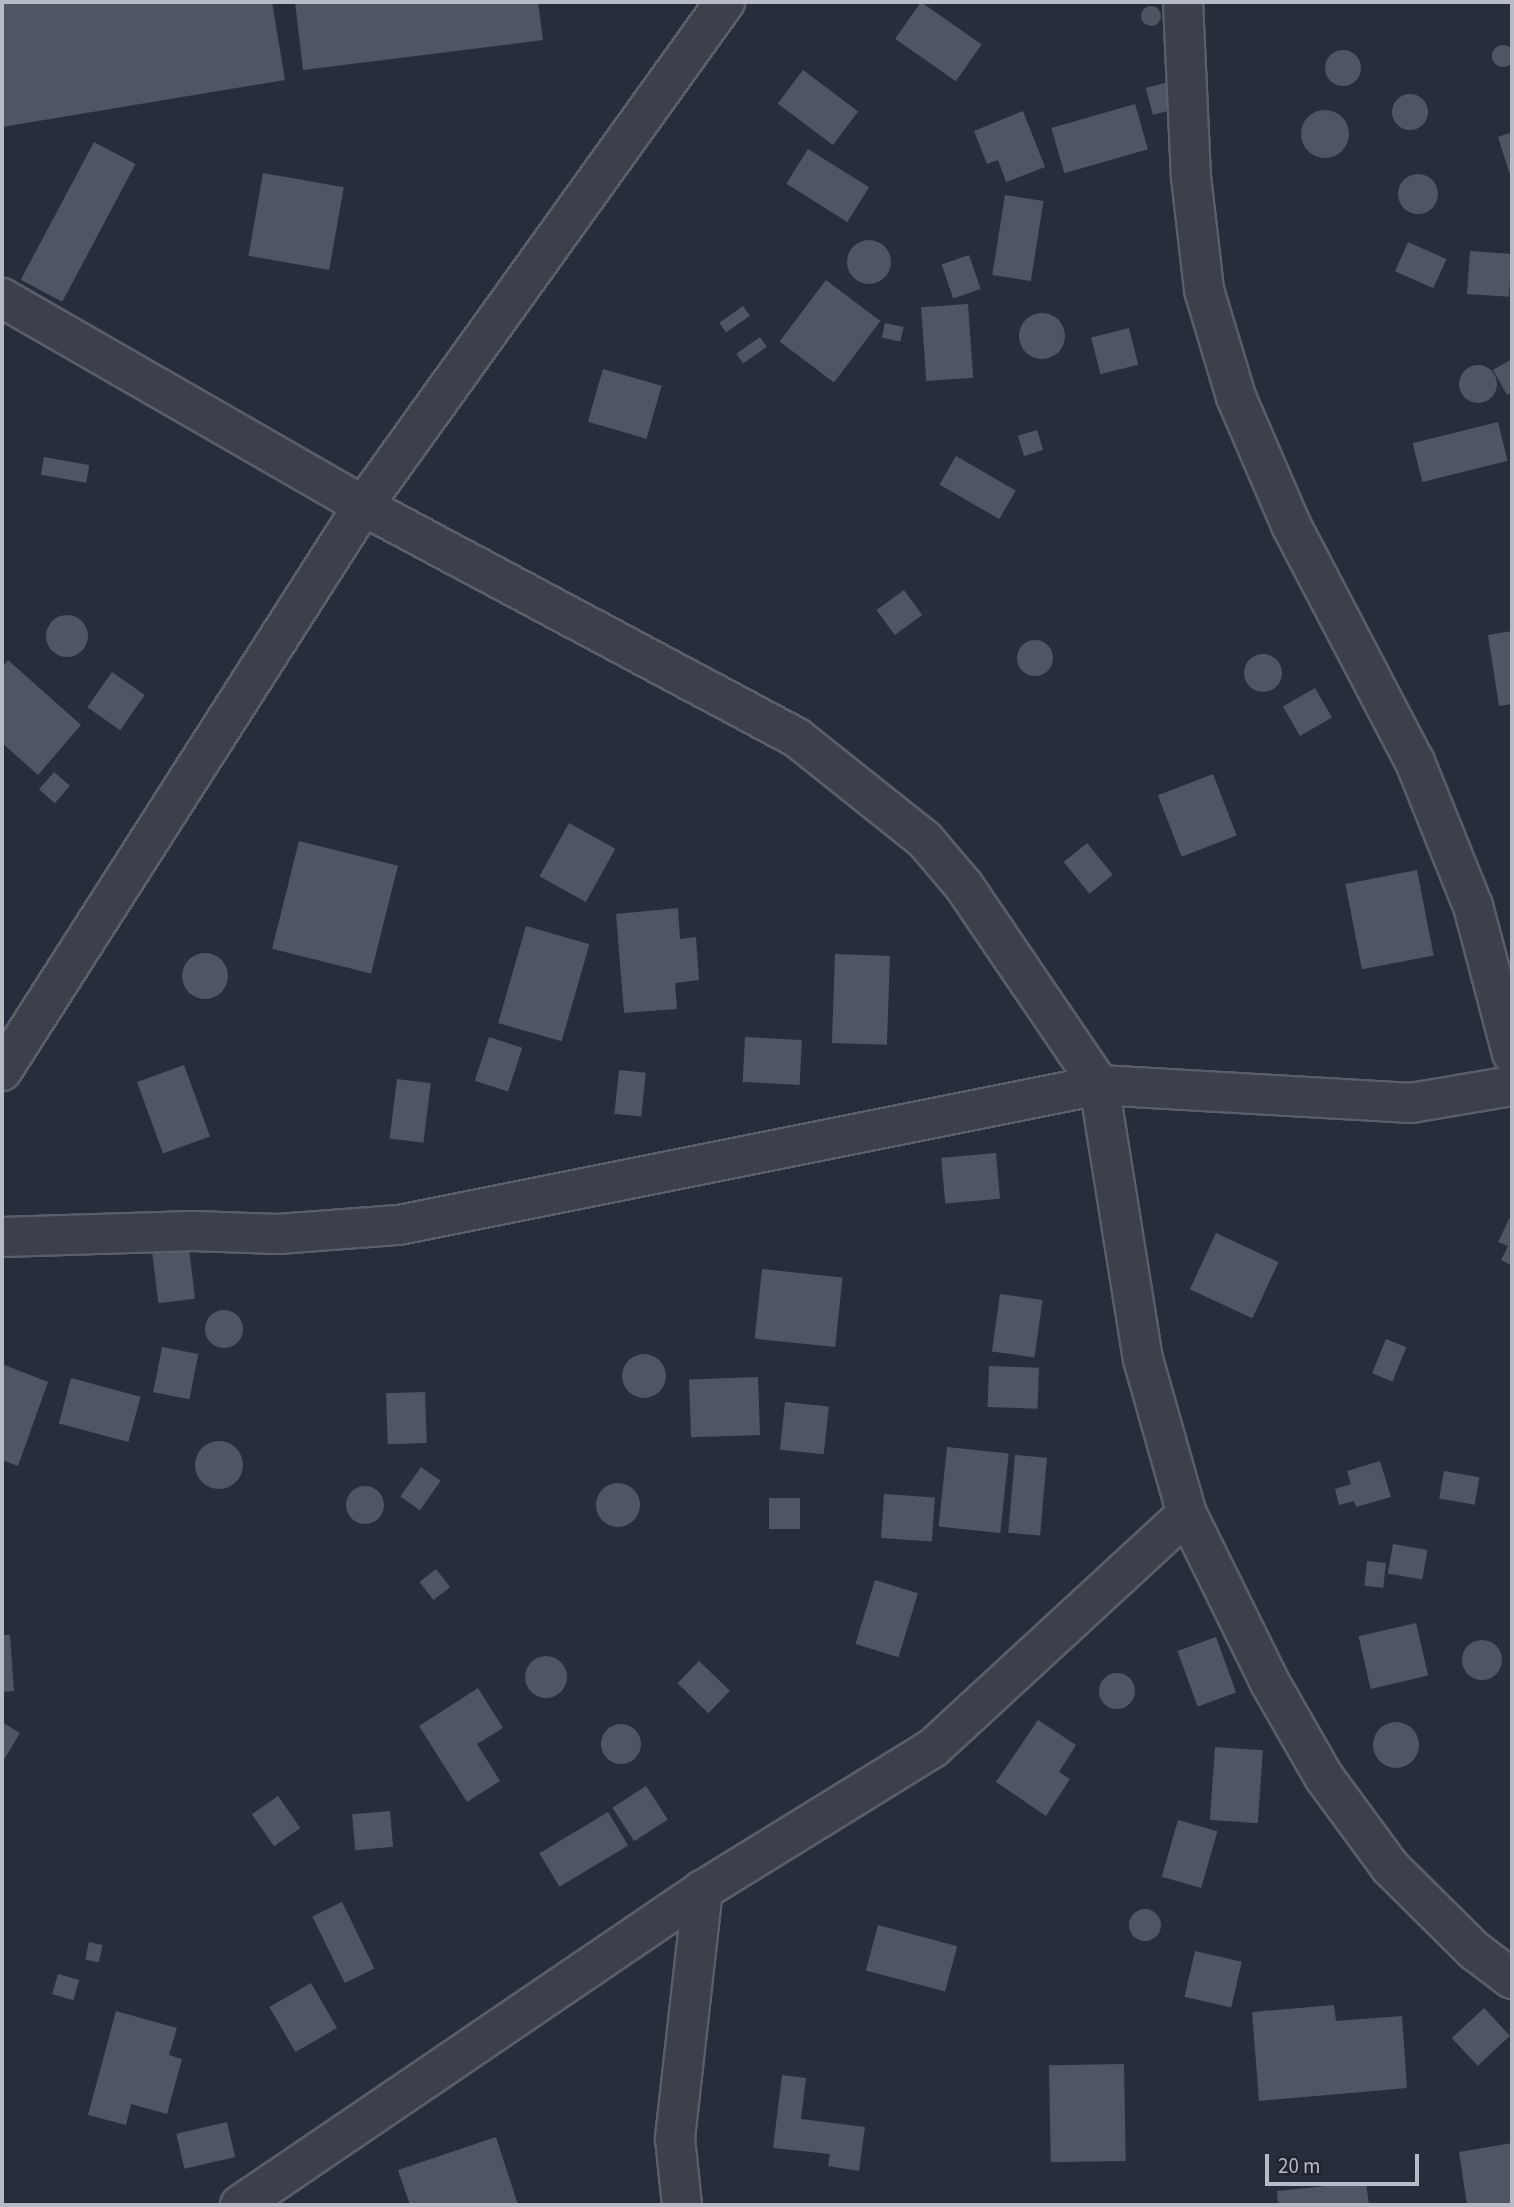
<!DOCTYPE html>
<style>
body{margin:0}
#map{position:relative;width:1514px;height:2207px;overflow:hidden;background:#272e3b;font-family:"Source Sans 3",sans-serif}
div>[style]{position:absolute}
.building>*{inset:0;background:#4e5563;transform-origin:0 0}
.round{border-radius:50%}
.roads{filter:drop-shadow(2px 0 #595e69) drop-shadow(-2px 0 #595e69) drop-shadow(0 2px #595e69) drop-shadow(0 -2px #595e69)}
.minor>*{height:38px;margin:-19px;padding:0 19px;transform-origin:19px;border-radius:19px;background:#3b404b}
span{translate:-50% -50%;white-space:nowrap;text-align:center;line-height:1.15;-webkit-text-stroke:6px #202530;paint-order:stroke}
.frame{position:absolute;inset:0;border:4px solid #b7bbc6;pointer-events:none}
.scale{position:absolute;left:1265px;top:2154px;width:154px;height:32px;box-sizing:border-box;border:4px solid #b7bbc6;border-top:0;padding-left:9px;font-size:21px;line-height:24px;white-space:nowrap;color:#b7bbc6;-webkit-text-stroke:5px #202530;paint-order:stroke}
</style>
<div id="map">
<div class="building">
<i style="clip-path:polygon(2px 2px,272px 2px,285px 80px,2px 127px)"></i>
<i style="clip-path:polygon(295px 2px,538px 2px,543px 40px,303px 70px)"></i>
<i style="left:921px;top:2px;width:74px;height:45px;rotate:35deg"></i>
<i class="round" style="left:1141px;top:6px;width:20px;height:20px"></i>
<i class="round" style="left:1492px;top:45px;width:22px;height:22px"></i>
<i class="round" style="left:1325px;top:50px;width:36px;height:36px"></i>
<i style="left:803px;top:70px;width:69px;height:42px;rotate:37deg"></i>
<i style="left:1168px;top:82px;width:28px;height:23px;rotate:75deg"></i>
<i class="round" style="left:1392px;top:94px;width:36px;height:36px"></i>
<i style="left:1135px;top:104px;width:47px;height:87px;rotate:74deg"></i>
<i class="round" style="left:1301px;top:110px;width:48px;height:48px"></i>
<i style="clip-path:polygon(1023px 111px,1045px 167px,1006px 182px,998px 160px,987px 164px,974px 131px)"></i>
<i style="clip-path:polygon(1512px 132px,1512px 181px,1498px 137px)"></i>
<i style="left:94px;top:142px;width:47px;height:156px;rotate:28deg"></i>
<i style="left:808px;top:149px;width:72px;height:41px;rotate:32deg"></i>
<i style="left:263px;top:173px;width:82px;height:84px;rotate:10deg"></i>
<i class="round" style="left:1398px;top:174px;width:40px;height:40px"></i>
<i style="left:1005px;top:195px;width:39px;height:81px;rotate:9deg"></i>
<i class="round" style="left:847px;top:240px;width:44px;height:44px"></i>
<i style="left:1408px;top:242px;width:42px;height:32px;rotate:24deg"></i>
<i style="left:1470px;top:251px;width:42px;height:43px;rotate:4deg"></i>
<i style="left:969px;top:255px;width:36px;height:29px;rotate:71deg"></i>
<i style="left:826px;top:280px;width:68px;height:77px;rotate:37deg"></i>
<i style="left:968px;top:304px;width:74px;height:47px;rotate:86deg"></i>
<i style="left:743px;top:306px;width:12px;height:29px;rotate:55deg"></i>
<i class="round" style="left:1019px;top:313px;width:46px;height:46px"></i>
<i style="left:885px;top:323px;width:19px;height:15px;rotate:12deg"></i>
<i style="left:1129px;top:328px;width:38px;height:39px;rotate:76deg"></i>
<i style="left:760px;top:337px;width:12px;height:29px;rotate:55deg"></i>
<i style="clip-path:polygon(1512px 359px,1512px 392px,1507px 395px,1493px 370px)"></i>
<i class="round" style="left:1459px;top:365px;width:38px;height:38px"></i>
<i style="left:603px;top:369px;width:61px;height:55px;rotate:16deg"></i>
<i style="left:1498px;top:422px;width:40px;height:88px;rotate:76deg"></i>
<i style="left:1037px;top:430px;width:21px;height:20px;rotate:73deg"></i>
<i style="left:956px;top:456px;width:69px;height:33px;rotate:30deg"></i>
<i style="left:44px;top:457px;width:46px;height:18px;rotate:10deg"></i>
<i style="left:904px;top:590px;width:31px;height:34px;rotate:54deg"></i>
<i class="round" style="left:46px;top:615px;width:42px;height:42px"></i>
<i style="clip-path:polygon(1512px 631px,1512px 704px,1499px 706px,1488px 635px)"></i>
<i class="round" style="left:1017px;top:640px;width:36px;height:36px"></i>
<i class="round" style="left:1244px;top:654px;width:38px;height:38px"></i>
<i style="clip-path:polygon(8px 660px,81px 725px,38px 775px,2px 743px,2px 667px)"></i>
<i style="left:112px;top:672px;width:40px;height:43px;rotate:35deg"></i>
<i style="left:1315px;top:688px;width:34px;height:37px;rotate:60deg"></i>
<i style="left:54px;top:772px;width:21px;height:23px;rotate:41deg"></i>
<i style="left:1213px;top:774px;width:66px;height:59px;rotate:69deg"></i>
<i style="left:569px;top:823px;width:53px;height:61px;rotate:29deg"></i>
<i style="left:299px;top:841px;width:102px;height:111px;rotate:14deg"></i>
<i style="left:1087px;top:843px;width:41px;height:30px;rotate:51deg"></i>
<i style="left:1417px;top:870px;width:87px;height:73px;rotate:79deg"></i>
<i style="clip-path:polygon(678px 908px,680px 939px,696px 937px,699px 980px,675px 983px,677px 1009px,624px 1013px,616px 914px)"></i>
<i style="left:526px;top:926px;width:66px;height:101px;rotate:16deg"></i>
<i class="round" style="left:182px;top:953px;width:46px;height:46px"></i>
<i style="left:835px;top:954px;width:55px;height:89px;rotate:2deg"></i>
<i style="left:489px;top:1037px;width:35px;height:46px;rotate:18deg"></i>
<i style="left:745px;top:1037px;width:57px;height:45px;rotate:3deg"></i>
<i style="left:184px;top:1065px;width:76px;height:50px;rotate:70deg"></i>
<i style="left:619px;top:1070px;width:27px;height:44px;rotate:6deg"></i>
<i style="left:397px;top:1079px;width:34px;height:60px;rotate:7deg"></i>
<i style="left:996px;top:1153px;width:46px;height:55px;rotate:85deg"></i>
<i style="clip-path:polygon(1512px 1213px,1512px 1261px,1510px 1265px,1501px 1260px,1508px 1246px,1498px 1242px)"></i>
<i style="left:1216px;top:1233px;width:69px;height:62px;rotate:25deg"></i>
<i style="left:189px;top:1249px;width:50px;height:37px;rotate:83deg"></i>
<i style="left:762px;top:1269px;width:81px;height:70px;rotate:6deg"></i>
<i style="left:1000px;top:1294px;width:43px;height:58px;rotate:8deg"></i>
<i class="round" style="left:205px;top:1310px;width:38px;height:38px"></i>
<i style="left:1386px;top:1339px;width:22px;height:37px;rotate:22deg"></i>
<i style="left:162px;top:1347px;width:37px;height:46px;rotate:11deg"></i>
<i class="round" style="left:622px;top:1354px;width:44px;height:44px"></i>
<i style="clip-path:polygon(2px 1364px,48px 1382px,18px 1466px,2px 1460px)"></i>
<i style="left:989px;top:1366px;width:50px;height:41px;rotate:2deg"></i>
<i style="left:758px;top:1377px;width:58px;height:69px;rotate:88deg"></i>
<i style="left:71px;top:1378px;width:72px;height:47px;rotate:15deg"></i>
<i style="left:425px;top:1392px;width:51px;height:39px;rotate:88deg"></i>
<i style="left:785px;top:1402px;width:44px;height:48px;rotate:6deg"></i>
<i class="round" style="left:195px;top:1441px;width:48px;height:48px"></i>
<i style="left:947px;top:1447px;width:62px;height:80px;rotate:6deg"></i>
<i style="left:1015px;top:1455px;width:32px;height:78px;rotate:5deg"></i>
<i style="clip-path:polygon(1380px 1461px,1391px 1497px,1356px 1507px,1354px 1501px,1339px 1505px,1335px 1489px,1351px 1484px,1347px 1471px)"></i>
<i style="left:421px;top:1467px;width:24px;height:36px;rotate:35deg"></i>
<i style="left:1444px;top:1471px;width:36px;height:28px;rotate:10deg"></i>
<i class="round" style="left:596px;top:1483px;width:44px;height:44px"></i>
<i class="round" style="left:346px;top:1486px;width:38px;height:38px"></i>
<i style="left:884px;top:1494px;width:51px;height:44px;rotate:4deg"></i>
<i style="left:769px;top:1498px;width:31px;height:31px"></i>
<i style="left:1393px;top:1544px;width:35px;height:30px;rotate:10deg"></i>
<i style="left:1367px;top:1561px;width:19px;height:25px;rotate:6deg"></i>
<i style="left:436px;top:1569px;width:23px;height:21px;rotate:52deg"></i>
<i style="left:875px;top:1580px;width:45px;height:67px;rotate:17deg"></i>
<i style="left:1416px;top:1623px;width:54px;height:59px;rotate:77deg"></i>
<i style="clip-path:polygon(2px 1635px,10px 1635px,14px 1691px,2px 1692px)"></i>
<i style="left:1216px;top:1637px;width:59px;height:41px;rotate:70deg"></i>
<i class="round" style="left:1462px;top:1640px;width:40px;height:40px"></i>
<i class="round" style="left:525px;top:1656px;width:42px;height:42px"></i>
<i style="left:699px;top:1661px;width:43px;height:31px;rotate:44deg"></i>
<i class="round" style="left:1099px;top:1673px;width:36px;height:36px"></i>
<i style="clip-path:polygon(478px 1688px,503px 1728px,477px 1744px,500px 1781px,467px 1802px,419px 1726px)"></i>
<i style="clip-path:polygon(1038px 1720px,1076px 1745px,1059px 1772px,1070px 1779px,1046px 1816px,996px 1782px)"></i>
<i class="round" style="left:1373px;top:1722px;width:46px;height:46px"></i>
<i style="clip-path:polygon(2px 1722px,20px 1733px,2px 1763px)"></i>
<i class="round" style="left:601px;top:1724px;width:40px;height:40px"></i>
<i style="left:1215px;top:1747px;width:48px;height:73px;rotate:4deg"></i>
<i style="left:646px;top:1786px;width:40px;height:40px;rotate:57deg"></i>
<i style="left:278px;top:1796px;width:39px;height:32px;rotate:55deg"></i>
<i style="left:390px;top:1811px;width:36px;height:38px;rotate:85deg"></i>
<i style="left:608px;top:1812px;width:39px;height:80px;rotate:59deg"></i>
<i style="left:1178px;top:1820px;width:41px;height:59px;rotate:16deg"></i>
<i style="left:342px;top:1902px;width:74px;height:33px;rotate:64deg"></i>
<i class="round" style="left:1129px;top:1909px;width:32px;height:32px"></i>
<i style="left:878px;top:1925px;width:82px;height:47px;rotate:15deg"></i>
<i style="left:89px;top:1942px;width:14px;height:18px;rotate:12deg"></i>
<i style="left:1195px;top:1951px;width:48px;height:47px;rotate:13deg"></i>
<i style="left:58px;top:1974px;width:22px;height:21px;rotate:16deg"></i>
<i style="left:311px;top:1983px;width:52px;height:48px;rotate:60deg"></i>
<i style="clip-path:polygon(1334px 2005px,1336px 2021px,1402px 2016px,1407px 2088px,1259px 2101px,1252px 2012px)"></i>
<i style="left:1484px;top:2008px;width:38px;height:44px;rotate:47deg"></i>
<i style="clip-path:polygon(116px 2011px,177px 2028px,169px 2055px,182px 2059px,167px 2114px,131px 2104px,126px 2125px,88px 2115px)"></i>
<i style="left:1124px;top:2064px;width:97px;height:75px;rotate:89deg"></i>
<i style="clip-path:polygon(782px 2075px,806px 2078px,801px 2119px,865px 2127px,859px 2171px,828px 2166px,830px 2154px,773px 2148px)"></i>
<i style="left:227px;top:2122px;width:36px;height:52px;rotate:77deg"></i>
<i style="clip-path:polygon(496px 2137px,518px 2205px,410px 2205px,398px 2170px)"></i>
<i style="clip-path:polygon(1512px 2143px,1512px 2205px,1467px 2205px,1459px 2152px)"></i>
<i style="clip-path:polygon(1366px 2182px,1369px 2205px,1278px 2205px,1277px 2191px)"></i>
</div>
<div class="roads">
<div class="minor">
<i style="left:1183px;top:2px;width:175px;rotate:87.4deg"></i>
<i style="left:1191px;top:177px;width:114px;rotate:83.4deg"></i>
<i style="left:1204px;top:290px;width:112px;rotate:73.3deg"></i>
<i style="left:1236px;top:397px;width:139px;rotate:66.7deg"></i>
<i style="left:1291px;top:525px;width:267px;rotate:62.4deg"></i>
<i style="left:1415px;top:762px;width:155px;rotate:68.1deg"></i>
<i style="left:1473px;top:906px;width:153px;rotate:75.2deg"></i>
<i style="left:2px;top:298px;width:417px;rotate:29.9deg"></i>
<i style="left:363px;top:506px;width:491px;rotate:28.1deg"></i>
<i style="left:796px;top:737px;width:165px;rotate:38.6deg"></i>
<i style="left:925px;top:840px;width:60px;rotate:49.7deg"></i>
<i style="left:964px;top:886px;width:240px;rotate:55.8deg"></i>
<i style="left:1099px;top:1085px;width:278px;rotate:80.9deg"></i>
<i style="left:1143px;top:1359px;width:161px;rotate:74.2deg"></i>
<i style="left:1187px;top:1514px;width:186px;rotate:63.8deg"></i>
<i style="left:1269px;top:1681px;width:111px;rotate:60.2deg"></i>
<i style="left:1324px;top:1777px;width:112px;rotate:53.7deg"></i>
<i style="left:1390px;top:1867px;width:120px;rotate:44.7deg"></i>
<i style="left:1475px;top:1951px;width:46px;rotate:37.1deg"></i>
<i style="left:2px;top:1071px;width:670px;rotate:-57.42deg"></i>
<i style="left:363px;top:506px;width:621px;rotate:-54.31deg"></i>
<i style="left:2px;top:1237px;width:191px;rotate:-1.8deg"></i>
<i style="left:193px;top:1231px;width:85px;rotate:2deg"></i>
<i style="left:278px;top:1234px;width:121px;rotate:-4.3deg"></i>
<i style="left:399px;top:1225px;width:714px;rotate:-11.31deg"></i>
<i style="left:1099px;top:1085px;width:313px;rotate:3.3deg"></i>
<i style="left:1411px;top:1103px;width:102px;rotate:-9.6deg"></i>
<i style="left:240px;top:2205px;width:560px;rotate:-34.23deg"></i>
<i style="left:703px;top:1890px;width:270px;rotate:-31.7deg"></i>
<i style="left:933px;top:1748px;width:345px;rotate:-42.7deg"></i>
<i style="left:682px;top:2205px;width:67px;rotate:-96deg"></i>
<i style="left:675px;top:2138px;width:250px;rotate:-83.6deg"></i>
</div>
</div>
<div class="frame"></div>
<div class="scale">20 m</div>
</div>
